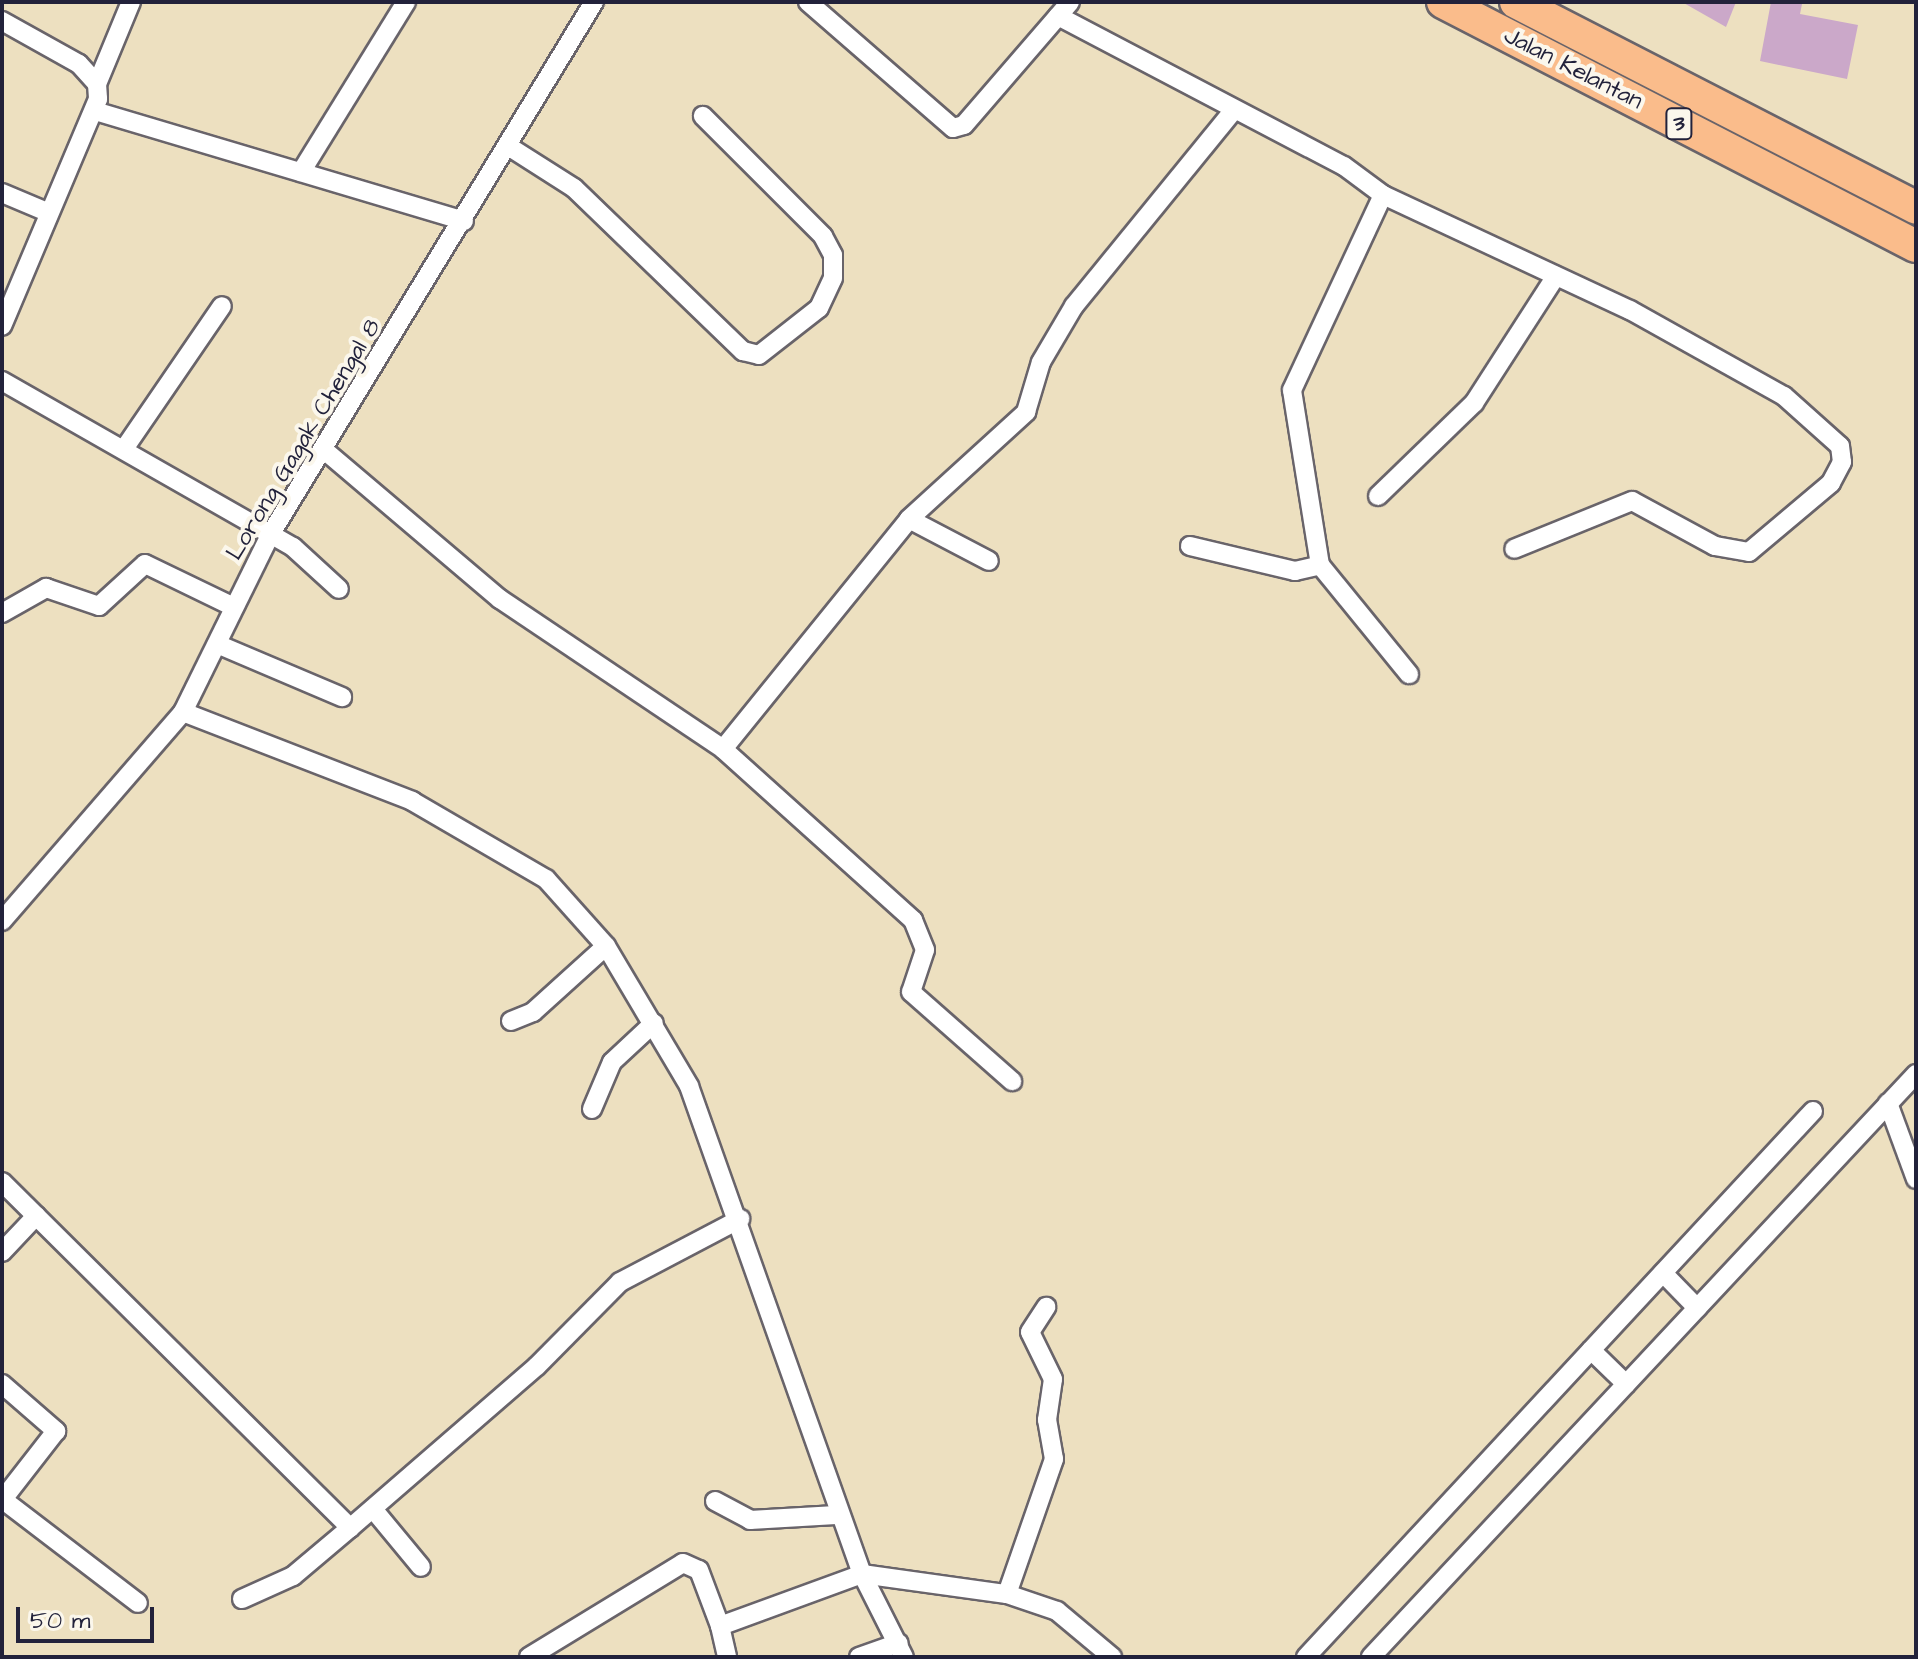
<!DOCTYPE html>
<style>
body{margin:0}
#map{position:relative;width:1918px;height:1659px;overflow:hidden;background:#ede0c0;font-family:"Architects Daughter",sans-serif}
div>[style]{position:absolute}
.building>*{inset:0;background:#cba8c9}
.roads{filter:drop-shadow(2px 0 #69646a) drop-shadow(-2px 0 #69646a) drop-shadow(0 2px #69646a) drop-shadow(0 -2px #69646a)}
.street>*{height:18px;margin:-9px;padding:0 9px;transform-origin:9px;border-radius:9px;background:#fff}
.highway>*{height:32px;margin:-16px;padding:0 16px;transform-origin:16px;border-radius:16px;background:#fabc8b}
span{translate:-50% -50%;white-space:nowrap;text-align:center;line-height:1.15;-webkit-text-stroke:8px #fbf7ec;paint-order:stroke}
.shield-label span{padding:2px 6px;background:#fbf7ec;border:2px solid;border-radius:6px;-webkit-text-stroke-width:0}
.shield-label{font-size:22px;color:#22223b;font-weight:700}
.street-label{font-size:24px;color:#22223b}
.frame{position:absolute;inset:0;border:4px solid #22223b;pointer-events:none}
.scale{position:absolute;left:16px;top:1607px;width:138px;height:36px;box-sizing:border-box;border:4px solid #22223b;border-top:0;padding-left:10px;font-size:24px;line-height:28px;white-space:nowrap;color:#22223b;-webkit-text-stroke:6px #fbf7ec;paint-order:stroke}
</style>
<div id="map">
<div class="building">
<i style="clip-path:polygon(1682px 2px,1736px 2px,1726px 27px)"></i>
<i style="clip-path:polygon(1771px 2px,1802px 4px,1800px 14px,1858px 25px,1847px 79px,1760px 61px)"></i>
</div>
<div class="roads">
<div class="street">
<i style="left:808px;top:2px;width:192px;rotate:41deg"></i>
<i style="left:953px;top:128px;width:11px;rotate:-15deg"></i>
<i style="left:964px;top:125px;width:162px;rotate:-49.2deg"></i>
<i style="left:1058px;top:16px;width:323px;rotate:27.7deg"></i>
<i style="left:1344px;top:166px;width:49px;rotate:36.6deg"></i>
<i style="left:1383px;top:195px;width:272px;rotate:25deg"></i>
<i style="left:1630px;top:310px;width:176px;rotate:29.2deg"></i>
<i style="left:1784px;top:396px;width:75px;rotate:41.8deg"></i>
<i style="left:1840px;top:446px;width:16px;rotate:83deg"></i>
<i style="left:1842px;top:462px;width:24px;rotate:118deg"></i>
<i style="left:1831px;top:483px;width:107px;rotate:139.9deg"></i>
<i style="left:1749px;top:552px;width:35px;rotate:-170deg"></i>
<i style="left:1715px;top:546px;width:94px;rotate:-151.5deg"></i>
<i style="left:1632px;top:501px;width:127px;rotate:157.9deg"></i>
<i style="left:2px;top:21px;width:88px;rotate:29.2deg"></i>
<i style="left:79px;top:64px;width:27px;rotate:48deg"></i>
<i style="left:97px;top:84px;width:15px;rotate:86deg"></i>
<i style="left:98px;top:99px;width:246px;rotate:112.9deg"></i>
<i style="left:97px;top:84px;width:89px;rotate:-67.5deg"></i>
<i style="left:95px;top:111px;width:385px;rotate:16.6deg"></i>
<i style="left:508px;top:146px;width:78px;rotate:32.5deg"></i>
<i style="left:574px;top:188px;width:235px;rotate:44deg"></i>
<i style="left:743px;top:351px;width:16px;rotate:14deg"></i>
<i style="left:759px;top:355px;width:76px;rotate:-38.1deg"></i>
<i style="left:819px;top:308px;width:33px;rotate:-65deg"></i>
<i style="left:833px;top:278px;width:23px;rotate:-90deg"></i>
<i style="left:833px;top:255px;width:21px;rotate:-118deg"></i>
<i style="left:823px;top:236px;width:170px;rotate:-135deg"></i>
<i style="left:301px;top:172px;width:200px;rotate:-58.3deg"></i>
<i style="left:2px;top:193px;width:49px;rotate:22.9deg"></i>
<i style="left:2px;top:381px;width:335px;rotate:29.7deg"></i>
<i style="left:293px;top:547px;width:62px;rotate:42.4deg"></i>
<i style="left:124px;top:449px;width:173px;rotate:-55.6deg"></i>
<i style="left:323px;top:449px;width:232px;rotate:40.3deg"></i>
<i style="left:500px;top:599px;width:269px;rotate:33.9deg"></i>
<i style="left:723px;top:749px;width:296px;rotate:-51deg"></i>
<i style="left:909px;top:519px;width:90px;rotate:27.7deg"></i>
<i style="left:1378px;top:496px;width:134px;rotate:-44.1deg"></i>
<i style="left:1474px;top:403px;width:151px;rotate:-57.2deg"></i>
<i style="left:909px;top:519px;width:159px;rotate:-42.4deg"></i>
<i style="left:1026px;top:412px;width:52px;rotate:-73.3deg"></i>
<i style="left:1041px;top:362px;width:65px;rotate:-59.5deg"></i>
<i style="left:1074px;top:306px;width:253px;rotate:-50.8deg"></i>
<i style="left:1190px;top:546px;width:108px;rotate:13.4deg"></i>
<i style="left:1295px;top:571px;width:26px;rotate:-13deg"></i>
<i style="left:1320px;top:565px;width:177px;rotate:-99.1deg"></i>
<i style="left:1292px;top:390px;width:215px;rotate:-65deg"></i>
<i style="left:1320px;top:565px;width:141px;rotate:50.8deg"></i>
<i style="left:2px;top:613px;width:51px;rotate:-29.6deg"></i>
<i style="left:46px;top:588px;width:56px;rotate:18.8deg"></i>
<i style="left:99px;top:606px;width:62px;rotate:-42.4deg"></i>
<i style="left:145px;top:564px;width:99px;rotate:25.8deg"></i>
<i style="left:217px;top:644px;width:136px;rotate:23deg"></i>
<i style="left:183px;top:712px;width:246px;rotate:21.2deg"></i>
<i style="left:412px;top:801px;width:155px;rotate:30.2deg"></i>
<i style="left:546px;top:879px;width:90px;rotate:48.2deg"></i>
<i style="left:606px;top:946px;width:163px;rotate:59.3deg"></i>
<i style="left:689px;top:1086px;width:518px;rotate:70.48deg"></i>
<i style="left:862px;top:1574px;width:146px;rotate:7.9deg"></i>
<i style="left:1007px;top:1594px;width:53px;rotate:18.8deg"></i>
<i style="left:1057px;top:1611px;width:72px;rotate:39.9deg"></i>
<i style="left:723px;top:749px;width:256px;rotate:42deg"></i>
<i style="left:913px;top:920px;width:32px;rotate:68deg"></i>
<i style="left:925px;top:950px;width:44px;rotate:108.4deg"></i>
<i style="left:911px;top:992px;width:135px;rotate:41.4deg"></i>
<i style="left:2px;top:921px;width:276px;rotate:-49.1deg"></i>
<i style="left:183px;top:712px;width:197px;rotate:-63.8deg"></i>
<i style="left:270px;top:535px;width:624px;rotate:-58.71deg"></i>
<i style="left:511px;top:1021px;width:24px;rotate:-22deg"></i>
<i style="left:533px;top:1012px;width:98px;rotate:-42.1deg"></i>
<i style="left:1888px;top:1103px;width:81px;rotate:69.8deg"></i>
<i style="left:592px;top:1109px;width:51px;rotate:-66.9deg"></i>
<i style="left:612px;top:1062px;width:57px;rotate:-42.9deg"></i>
<i style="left:2px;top:1182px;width:491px;rotate:44.8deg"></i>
<i style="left:350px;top:1528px;width:247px;rotate:-40.9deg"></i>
<i style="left:537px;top:1366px;width:118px;rotate:-45.3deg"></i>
<i style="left:620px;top:1282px;width:136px;rotate:-27.7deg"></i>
<i style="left:2px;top:1252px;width:50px;rotate:-46.6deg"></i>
<i style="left:1663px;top:1273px;width:49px;rotate:45.8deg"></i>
<i style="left:1591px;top:1350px;width:49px;rotate:44.2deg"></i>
<i style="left:2px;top:1384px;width:72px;rotate:41deg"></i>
<i style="left:56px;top:1431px;width:86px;rotate:127.9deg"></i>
<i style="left:2px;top:1499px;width:171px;rotate:37.4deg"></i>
<i style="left:715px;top:1501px;width:40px;rotate:28deg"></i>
<i style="left:750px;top:1520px;width:86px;rotate:-3.3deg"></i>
<i style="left:373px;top:1509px;width:75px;rotate:50.4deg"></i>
<i style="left:1007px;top:1594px;width:143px;rotate:-70.8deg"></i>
<i style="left:1054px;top:1459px;width:40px;rotate:-100deg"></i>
<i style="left:1047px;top:1420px;width:41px;rotate:-81.7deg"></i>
<i style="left:1053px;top:1379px;width:52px;rotate:-116.1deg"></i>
<i style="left:1030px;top:1332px;width:30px;rotate:-57deg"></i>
<i style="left:242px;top:1599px;width:56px;rotate:-24.3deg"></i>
<i style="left:293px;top:1576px;width:75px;rotate:-40.1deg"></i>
<i style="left:720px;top:1626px;width:32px;rotate:77deg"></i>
<i style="left:529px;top:1657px;width:180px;rotate:-31.4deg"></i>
<i style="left:683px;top:1563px;width:17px;rotate:24deg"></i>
<i style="left:699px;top:1570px;width:60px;rotate:69.4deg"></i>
<i style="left:720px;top:1626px;width:151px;rotate:-20.1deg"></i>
<i style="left:862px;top:1574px;width:93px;rotate:63.2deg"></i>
<i style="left:859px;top:1657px;width:42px;rotate:-19.3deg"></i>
<i style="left:1306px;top:1657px;width:745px;rotate:-47.12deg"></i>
<i style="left:1371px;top:1657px;width:798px;rotate:-46.93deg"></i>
</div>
<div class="highway">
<i style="left:1443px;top:2px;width:532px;rotate:27.29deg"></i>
<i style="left:1516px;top:2px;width:450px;rotate:27.2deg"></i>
</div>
</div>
<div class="shield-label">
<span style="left:1679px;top:124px">3</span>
</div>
<div class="street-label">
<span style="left:1573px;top:69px;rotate:27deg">Jalan Kelantan</span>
<span style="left:304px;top:440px;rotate:-59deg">Lorong Gagak Chengal 8</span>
</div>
<div class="frame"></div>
<div class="scale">50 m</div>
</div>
